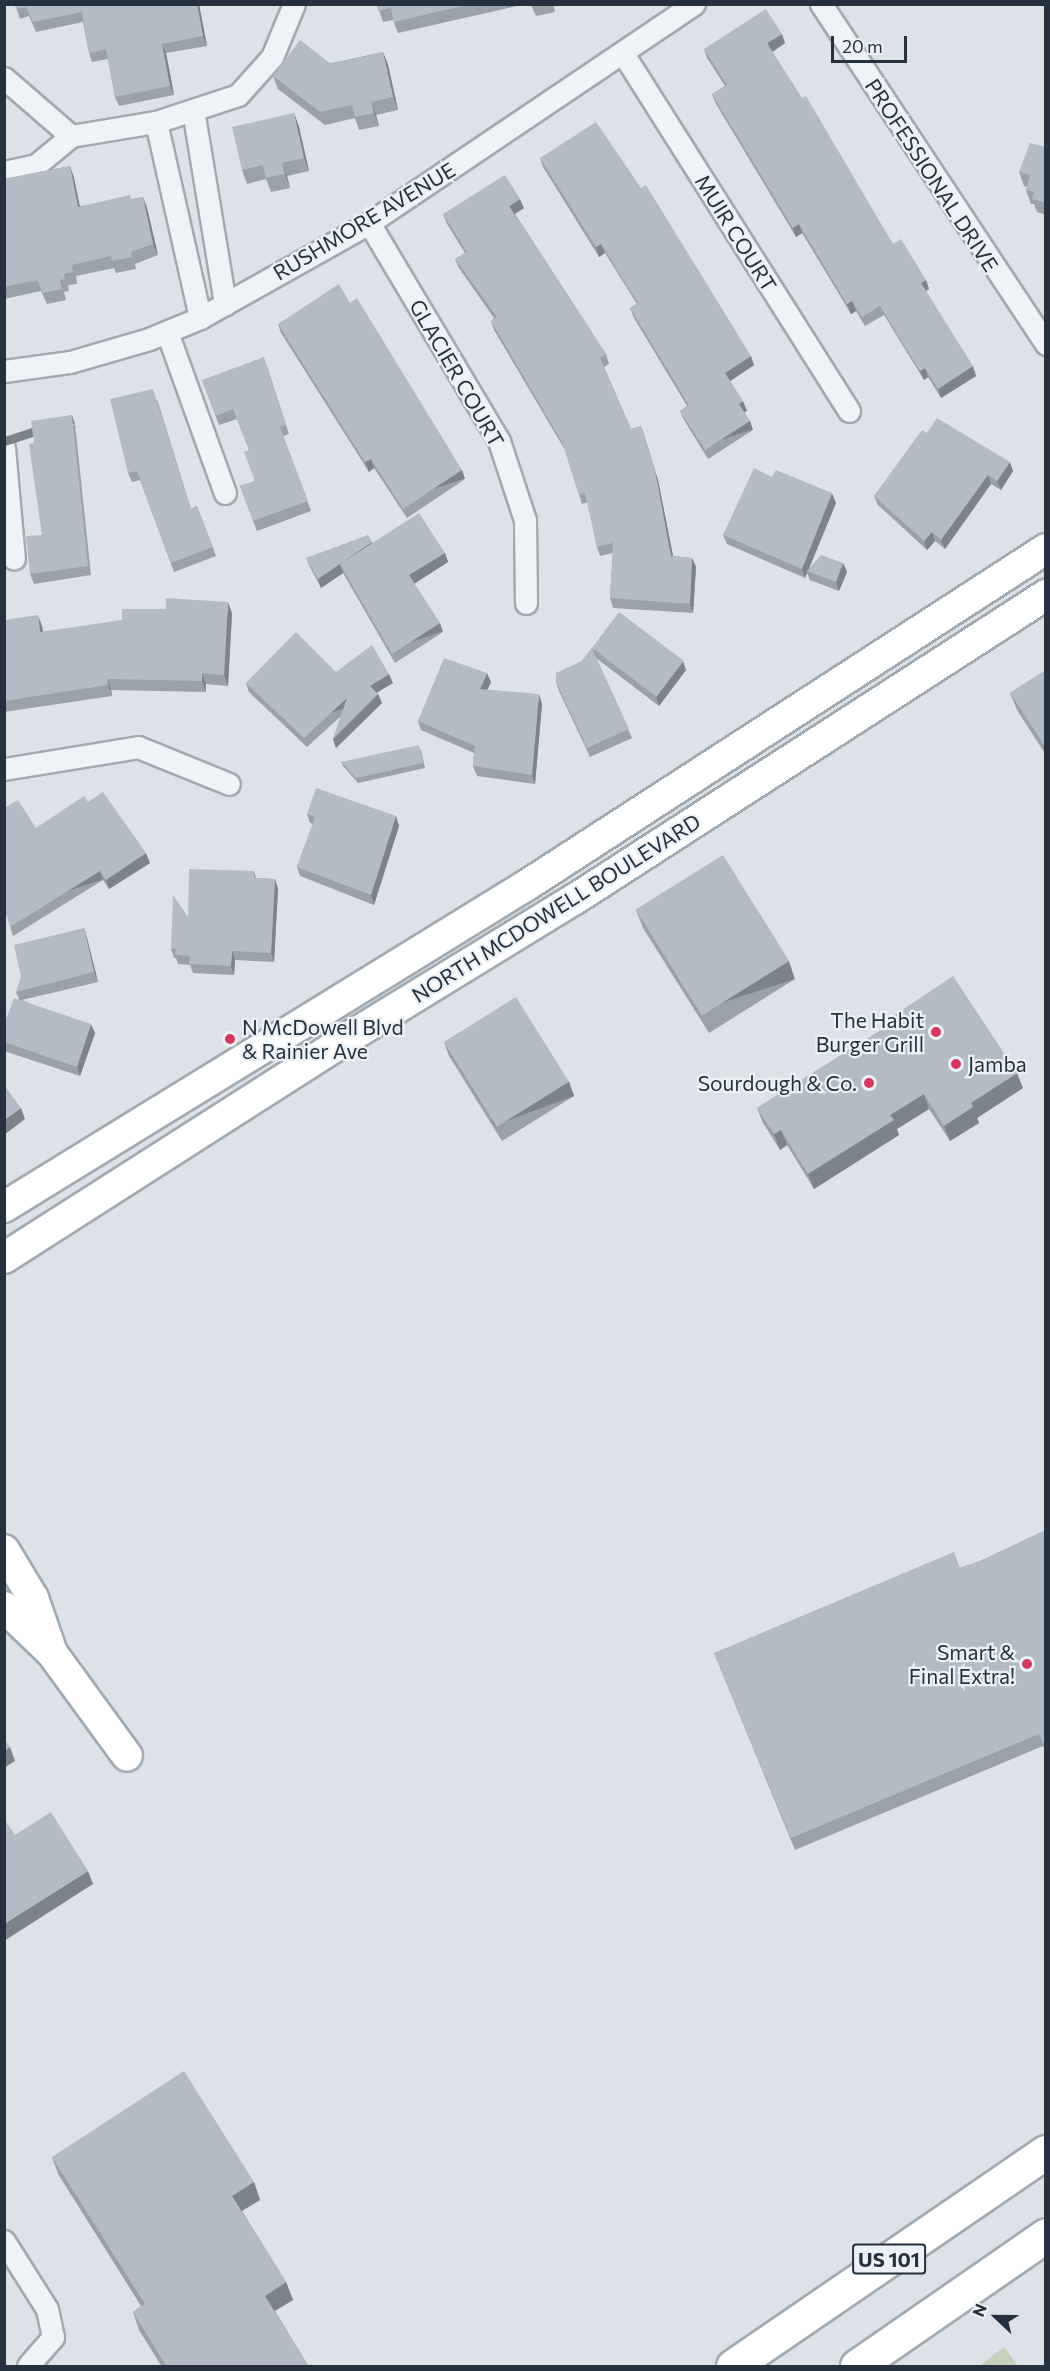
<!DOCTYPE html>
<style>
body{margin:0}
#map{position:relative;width:1050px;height:2371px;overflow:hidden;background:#dce2e7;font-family:Commissioner,sans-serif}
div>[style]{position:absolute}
.green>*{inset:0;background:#c4d2bd}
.roads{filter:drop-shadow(2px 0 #a1a9b1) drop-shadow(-2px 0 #a1a9b1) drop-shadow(0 2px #a1a9b1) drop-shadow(0 -2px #a1a9b1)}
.street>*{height:21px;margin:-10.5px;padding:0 10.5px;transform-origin:10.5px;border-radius:10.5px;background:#eff2f6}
.secondary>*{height:30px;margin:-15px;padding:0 15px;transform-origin:15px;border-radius:15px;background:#fff}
.highway>*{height:33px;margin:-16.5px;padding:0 16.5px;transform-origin:16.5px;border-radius:16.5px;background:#fff}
.wall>*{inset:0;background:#9aa1a9}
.shaded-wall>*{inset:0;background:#7d838a;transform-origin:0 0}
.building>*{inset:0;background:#b3bbc5;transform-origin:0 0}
.dots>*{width:16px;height:16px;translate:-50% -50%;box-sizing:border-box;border:3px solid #ebf1f5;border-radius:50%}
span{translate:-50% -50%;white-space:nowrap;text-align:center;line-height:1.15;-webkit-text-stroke:4.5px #ebf1f5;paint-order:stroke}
.shield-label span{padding:2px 4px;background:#ebf1f5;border:2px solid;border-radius:4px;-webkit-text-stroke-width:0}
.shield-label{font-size:20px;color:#25313f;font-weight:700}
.street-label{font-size:21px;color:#25313f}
.poi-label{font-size:21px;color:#25313f}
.right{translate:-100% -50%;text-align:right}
.left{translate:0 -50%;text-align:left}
.frame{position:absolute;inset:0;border:6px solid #25313f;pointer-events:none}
.north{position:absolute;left:966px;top:2287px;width:60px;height:60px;-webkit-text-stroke:4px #ebf1f5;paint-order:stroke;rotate:292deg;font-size:16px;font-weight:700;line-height:24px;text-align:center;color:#25313f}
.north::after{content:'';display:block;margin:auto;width:21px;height:27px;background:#25313f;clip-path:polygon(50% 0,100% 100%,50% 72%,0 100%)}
.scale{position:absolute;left:831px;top:36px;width:76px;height:27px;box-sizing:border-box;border:3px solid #25313f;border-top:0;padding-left:8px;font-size:18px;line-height:21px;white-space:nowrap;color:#25313f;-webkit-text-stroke:4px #ebf1f5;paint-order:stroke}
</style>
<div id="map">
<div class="green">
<i style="clip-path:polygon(1004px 2347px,1018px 2366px,979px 2366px)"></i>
</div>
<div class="roads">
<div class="street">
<i style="left:821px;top:4px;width:408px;rotate:56.5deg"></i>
<i style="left:624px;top:55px;width:421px;rotate:57.7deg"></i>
<i style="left:4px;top:78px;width:89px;rotate:40.9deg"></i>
<i style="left:71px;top:136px;width:86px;rotate:-9.4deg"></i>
<i style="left:156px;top:122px;width:86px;rotate:-18.2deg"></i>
<i style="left:238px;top:95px;width:51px;rotate:-48.2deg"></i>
<i style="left:272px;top:57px;width:57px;rotate:-67.5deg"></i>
<i style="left:193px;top:110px;width:197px;rotate:80.6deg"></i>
<i style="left:156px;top:122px;width:201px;rotate:77.3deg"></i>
<i style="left:4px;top:172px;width:33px;rotate:-12deg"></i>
<i style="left:36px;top:165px;width:45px;rotate:-39.6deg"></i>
<i style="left:369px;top:223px;width:254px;rotate:59.2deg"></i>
<i style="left:499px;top:441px;width:83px;rotate:71.8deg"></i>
<i style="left:525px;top:520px;width:83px;rotate:89.3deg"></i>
<i style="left:167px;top:332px;width:171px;rotate:70.2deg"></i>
<i style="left:4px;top:371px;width:67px;rotate:-7.8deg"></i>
<i style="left:70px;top:362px;width:82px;rotate:-16.2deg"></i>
<i style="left:149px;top:339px;width:55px;rotate:-22.4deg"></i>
<i style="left:200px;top:318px;width:194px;rotate:-29.3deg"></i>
<i style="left:369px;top:223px;width:392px;rotate:-34deg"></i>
<i style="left:4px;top:448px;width:111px;rotate:84.9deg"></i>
<i style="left:4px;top:769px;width:136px;rotate:-9.3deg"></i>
<i style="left:138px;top:747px;width:98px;rotate:22.1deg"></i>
<i style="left:4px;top:2241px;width:80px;rotate:57.7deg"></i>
<i style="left:47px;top:2309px;width:29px;rotate:78deg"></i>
<i style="left:53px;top:2337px;width:38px;rotate:131deg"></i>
</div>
<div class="secondary">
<i style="left:4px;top:1207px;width:614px;rotate:-31.62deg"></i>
<i style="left:527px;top:885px;width:618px;rotate:-32.92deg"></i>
<i style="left:4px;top:1258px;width:412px;rotate:-32.6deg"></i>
<i style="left:351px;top:1036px;width:263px;rotate:-31.5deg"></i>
<i style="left:575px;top:899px;width:561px;rotate:-32.84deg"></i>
<i style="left:4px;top:1550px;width:56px;rotate:58.9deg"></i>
<i style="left:33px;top:1598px;width:55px;rotate:70.9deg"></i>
<i style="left:4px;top:1607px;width:66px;rotate:43.8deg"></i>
<i style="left:52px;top:1653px;width:127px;rotate:53.9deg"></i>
</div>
<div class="highway">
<i style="left:733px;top:2366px;width:379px;rotate:-34.4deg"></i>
<i style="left:857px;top:2366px;width:230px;rotate:-34.7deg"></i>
</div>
</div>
<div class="wall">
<i style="clip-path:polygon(15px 4px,199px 4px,207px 46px,166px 53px,174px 95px,119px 106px,115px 97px,108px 59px,92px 62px,89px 53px,83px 22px,36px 32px,29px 16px,20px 19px)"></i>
<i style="clip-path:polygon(377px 4px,526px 4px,398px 33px,393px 20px,383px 22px)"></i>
<i style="clip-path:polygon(553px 4px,555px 12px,536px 16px,531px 5px)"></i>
<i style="clip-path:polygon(785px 43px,772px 52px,893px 244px,926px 280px,929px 289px,926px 291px,976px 376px,941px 398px,928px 377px,924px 380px,884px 315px,865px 326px,856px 311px,851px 314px,802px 233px,796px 237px,716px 104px,712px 94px,725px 86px,707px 58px,704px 49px)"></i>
<i style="clip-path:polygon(383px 52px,388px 65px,398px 110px,376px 115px,379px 126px,359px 130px,355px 118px,325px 125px,278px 89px,273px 76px)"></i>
<i style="clip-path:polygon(294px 113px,299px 127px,309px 171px,287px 176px,290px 188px,271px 192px,266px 179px,247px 184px,242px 170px)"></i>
<i style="clip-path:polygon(1046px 147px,1046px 215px,1037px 212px,1034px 204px,1031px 204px,1026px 190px,1027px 187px,1024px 186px,1019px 172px)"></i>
<i style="clip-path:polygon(540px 158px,754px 365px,730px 381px,747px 411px,744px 412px,750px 421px,753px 430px,708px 459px,684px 420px,680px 411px,687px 406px,634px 318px,630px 308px,637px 304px,605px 253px,599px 257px,543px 167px)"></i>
<i style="clip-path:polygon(70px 166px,74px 178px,80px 206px,131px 199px,143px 197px,147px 208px,158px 255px,135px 264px,136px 269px,116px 273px,114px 268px,76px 276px,77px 284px,68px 285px,69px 291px,64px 292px,66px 300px,47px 304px,41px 291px,4px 299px,4px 179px)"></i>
<i style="clip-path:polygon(524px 208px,515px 214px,606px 354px,609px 364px,604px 367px,631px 429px,641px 426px,658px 480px,673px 556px,692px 558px,696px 567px,693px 613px,613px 608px,610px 598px,613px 553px,600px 556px,597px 547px,588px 502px,582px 504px,565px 450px,494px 330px,491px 321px,494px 318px,459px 268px,455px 259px,465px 253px,447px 224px,443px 214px)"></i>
<i style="clip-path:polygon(278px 324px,462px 470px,465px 479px,407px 518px,374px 468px,369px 472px,281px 333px)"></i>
<i style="clip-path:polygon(267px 366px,289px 434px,283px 436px,311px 511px,257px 531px,240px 486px,255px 481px,249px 450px,237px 419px,219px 425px,202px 380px)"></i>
<i style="clip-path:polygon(157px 399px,191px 509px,197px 506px,216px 556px,174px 572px,140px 480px,132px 482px,128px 473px)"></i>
<i style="clip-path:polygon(75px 424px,91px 575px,34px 584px,30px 574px,42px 535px,34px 443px)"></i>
<i style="clip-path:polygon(927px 433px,1013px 471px,1001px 490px,991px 484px,945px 549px,935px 541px,927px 550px,878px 505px,874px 496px)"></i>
<i style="clip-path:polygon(772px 477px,836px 503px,809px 568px,843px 563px,847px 572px,839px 591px,810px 580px,807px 573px,805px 578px,727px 544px,723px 535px)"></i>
<i style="clip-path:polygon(372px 543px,445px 553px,448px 562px,414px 584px,443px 632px,395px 663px,343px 573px,321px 588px,310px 567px,306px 558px)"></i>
<i style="clip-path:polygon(232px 613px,228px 686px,206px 684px,206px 692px,111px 690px,112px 696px,4px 712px,4px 620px,42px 626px,43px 632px)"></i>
<i style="clip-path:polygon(592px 648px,686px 670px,659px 706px,596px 658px,632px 738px,590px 757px,559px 691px,556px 682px,582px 661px)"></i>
<i style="clip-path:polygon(1046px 670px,1046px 755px,1017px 710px,1010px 693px)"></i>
<i style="clip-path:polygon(336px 672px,393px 683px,377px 692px,382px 703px,336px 748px,333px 739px,341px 716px,307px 747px,249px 692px,246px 683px)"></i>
<i style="clip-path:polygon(491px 682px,487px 690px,542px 704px,535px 784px,477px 776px,473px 766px,474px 753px,421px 730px,418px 721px)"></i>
<i style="clip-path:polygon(421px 750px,425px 768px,358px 783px,343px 766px,341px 762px)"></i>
<i style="clip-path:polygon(88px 802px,150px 863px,109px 889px,103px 880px,13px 936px,7px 915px,4px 916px,36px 828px)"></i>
<i style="clip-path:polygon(307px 814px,396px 816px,399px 826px,374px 905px,300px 876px,297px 867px,313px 824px,310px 823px)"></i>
<i style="clip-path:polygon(254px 871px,256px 878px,275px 879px,278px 889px,274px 962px,235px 960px,234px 975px,193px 973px,190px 965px,178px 964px,176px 958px,174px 958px,171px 949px,188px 917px)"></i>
<i style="clip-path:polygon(636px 910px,795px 979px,709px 1033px,643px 928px)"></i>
<i style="clip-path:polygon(84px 928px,87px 938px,98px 982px,22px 1000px,95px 1033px,80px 1076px,4px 1051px,4px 1025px,19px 999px,16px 992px)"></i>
<i style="clip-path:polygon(884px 1022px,1023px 1088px,977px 1118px,979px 1123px,950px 1141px,929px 1109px,897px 1129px,899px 1135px,814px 1189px,787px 1145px,780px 1150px,763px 1123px,757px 1108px,886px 1027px)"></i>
<i style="clip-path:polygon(444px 1042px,569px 1082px,574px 1096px,502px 1141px,449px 1056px)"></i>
<i style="clip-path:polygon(1046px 1530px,1046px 1752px,1043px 1746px,795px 1850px,714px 1653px,980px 1561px)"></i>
<i style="clip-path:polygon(52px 2157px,254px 2182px,260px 2200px,242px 2211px,286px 2282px,293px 2300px,275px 2311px,309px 2367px,162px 2367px,139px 2330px,133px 2312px,141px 2306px,58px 2174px)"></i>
</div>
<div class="shaded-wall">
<i style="clip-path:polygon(197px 4px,199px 4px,207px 46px,203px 36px)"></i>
<i style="clip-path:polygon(782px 34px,785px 43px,771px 53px,767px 43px)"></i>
<i style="clip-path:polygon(162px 44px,166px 53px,174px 95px,170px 86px)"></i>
<i style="clip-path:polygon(383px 52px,388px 65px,398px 110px,393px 97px)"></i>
<i style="clip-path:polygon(371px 102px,376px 115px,379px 126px,374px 113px)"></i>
<i style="clip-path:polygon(294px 113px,299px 127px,309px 171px,304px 158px)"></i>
<i style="clip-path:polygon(282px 163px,287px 176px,290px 188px,285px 174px)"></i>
<i style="clip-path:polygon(70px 166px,74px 178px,82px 218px,78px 207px)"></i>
<i style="clip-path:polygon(143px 197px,147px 208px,158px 255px,153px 244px)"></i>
<i style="clip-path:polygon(520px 199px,524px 208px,513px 215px,509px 206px)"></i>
<i style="clip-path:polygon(799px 224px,802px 233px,796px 237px,793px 228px)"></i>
<i style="clip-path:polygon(601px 244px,605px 253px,599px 257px,596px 247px)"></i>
<i style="clip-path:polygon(926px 280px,929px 289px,924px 292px,921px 283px)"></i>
<i style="clip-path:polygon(852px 301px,856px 311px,851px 314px,847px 304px)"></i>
<i style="clip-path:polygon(751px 356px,754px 365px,729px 382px,725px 373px)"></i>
<i style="clip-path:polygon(973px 366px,976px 376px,941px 398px,938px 389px)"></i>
<i style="clip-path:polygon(925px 368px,928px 377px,924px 380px,920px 371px)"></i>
<i style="clip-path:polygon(743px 401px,747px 411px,742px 413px,739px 404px)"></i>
<i style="left:72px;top:415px;width:9px;height:152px;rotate:72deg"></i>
<i style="left:750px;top:421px;width:9px;height:54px;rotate:72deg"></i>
<i style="clip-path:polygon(641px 426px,658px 480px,675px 566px,671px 556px)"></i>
<i style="clip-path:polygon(371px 459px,374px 468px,369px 472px,365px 462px)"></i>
<i style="clip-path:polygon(1010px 462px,1013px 471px,1001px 490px,997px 481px)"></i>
<i style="left:462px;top:470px;width:9px;height:71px;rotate:72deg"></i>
<i style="clip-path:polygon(988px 475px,991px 484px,945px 549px,941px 540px)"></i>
<i style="clip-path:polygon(832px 493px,836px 503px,808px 571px,807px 571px,807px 573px,805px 578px,802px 569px)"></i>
<i style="clip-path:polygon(932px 532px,935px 541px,927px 550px,924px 541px)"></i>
<i style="clip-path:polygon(372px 542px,375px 551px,340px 564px,343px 573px,321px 588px,318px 579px)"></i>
<i style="clip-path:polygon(445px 553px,448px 562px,412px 585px,409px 575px)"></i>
<i style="clip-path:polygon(692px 558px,696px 567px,693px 613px,690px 604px)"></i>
<i style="clip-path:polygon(843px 563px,847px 572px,839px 591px,836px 582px)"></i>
<i style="clip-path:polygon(228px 602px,232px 613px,228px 686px,224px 675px)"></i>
<i style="clip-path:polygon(38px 615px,42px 626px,44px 643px,40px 632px)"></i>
<i style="left:440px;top:623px;width:9px;height:57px;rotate:72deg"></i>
<i style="clip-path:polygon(683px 661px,686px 670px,659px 706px,656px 697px)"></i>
<i style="clip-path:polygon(202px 673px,206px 684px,206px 692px,202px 681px)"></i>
<i style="clip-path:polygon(487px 673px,491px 682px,483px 699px,480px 689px)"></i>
<i style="clip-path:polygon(389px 674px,393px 683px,373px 695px,370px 686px)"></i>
<i style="clip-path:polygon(107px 679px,111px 690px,112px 696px,108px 685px)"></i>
<i style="clip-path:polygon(378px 694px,382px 703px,336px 748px,333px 739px)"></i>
<i style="clip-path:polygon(539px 694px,542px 704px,535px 784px,532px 775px)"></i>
<i style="left:347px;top:698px;width:9px;height:59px;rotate:72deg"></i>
<i style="clip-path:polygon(396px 816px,399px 826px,374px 905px,371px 895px)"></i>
<i style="clip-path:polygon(146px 853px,150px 863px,109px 889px,106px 880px)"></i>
<i style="left:100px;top:871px;width:9px;height:106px;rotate:72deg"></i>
<i style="clip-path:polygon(275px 879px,278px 889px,274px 962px,271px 953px)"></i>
<i style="clip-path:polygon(84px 928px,87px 938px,98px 982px,94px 972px)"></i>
<i style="clip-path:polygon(232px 951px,235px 960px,234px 975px,231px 966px)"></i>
<i style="left:789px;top:961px;width:19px;height:102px;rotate:72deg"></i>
<i style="clip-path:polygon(91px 1024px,95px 1033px,80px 1076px,77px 1067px)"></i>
<i style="clip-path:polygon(1017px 1073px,1023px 1088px,977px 1118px,979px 1123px,950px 1141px,944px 1126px,971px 1103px)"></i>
<i style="left:569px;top:1082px;width:15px;height:85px;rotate:70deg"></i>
<i style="clip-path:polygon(924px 1094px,929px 1109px,897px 1129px,899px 1135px,814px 1189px,808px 1174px,890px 1115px)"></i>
<i style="clip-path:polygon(21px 1108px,25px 1119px,4px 1135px,4px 1120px)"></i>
<i style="clip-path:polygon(781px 1130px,787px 1145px,780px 1150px,774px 1134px)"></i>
<i style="clip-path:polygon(10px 1747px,15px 1761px,4px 1768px,4px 1751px)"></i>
<i style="clip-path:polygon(88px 1871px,93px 1884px,4px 1941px,4px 1924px)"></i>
<i style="clip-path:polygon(254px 2182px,260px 2200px,238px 2213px,232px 2196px)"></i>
<i style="clip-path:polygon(286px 2282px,293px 2300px,271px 2313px,265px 2296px)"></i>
</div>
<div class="building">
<i style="clip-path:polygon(15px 4px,197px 4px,203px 36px,162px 44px,170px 86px,115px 97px,106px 49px,89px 53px,82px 12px,33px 22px,26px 7px,16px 9px)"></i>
<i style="clip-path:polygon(377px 4px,471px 4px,394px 22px,391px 8px,378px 11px)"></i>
<i style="clip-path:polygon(766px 9px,782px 34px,767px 43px,802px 98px,806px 96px,893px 244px,901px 239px,926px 280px,921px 283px,973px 366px,938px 389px,925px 368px,920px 371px,880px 306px,862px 317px,852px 301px,847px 304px,799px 224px,793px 228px,712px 94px,727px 85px,704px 49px)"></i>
<i style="clip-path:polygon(300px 40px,331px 64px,383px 52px,393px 97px,371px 102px,374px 113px,355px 117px,352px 105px,320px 112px,273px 76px)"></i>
<i style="clip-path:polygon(294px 113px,304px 158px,282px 163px,285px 174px,266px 178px,263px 165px,242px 170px,232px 127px)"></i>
<i style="clip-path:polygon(596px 122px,641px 188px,646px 185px,751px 356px,725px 373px,743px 401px,739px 404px,750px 421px,705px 450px,680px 411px,689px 405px,630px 308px,638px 303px,601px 244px,596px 247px,540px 158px)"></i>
<i style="clip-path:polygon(1030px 143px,1046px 147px,1046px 203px,1032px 199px,1034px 192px,1026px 190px,1030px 175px,1019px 172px)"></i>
<i style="clip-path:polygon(70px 166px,78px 207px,130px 195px,131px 199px,143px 197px,153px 244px,131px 252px,132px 257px,112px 261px,111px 256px,72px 265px,73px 272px,64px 274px,65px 279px,60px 280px,62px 289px,43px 293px,37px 280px,4px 287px,4px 179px)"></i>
<i style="clip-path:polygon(505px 175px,520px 199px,509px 206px,606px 354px,600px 358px,631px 429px,641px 426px,655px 470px,671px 556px,692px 558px,690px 604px,610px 598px,613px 543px,597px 547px,585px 493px,579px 495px,562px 442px,491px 321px,497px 317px,455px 259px,467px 252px,443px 214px)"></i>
<i style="clip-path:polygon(339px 284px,350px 303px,357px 298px,462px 470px,403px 509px,371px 459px,365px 462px,278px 324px)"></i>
<i style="clip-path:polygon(264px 357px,286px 425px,280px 427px,308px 501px,253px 521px,240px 486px,255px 481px,244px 452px,249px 450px,233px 409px,216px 416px,202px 380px)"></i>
<i style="clip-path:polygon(153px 389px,191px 509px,197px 506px,213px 547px,171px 563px,137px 471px,128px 473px,110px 399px)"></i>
<i style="clip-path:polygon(72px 415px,88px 566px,30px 574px,26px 536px,42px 535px,29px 444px,34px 443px,31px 421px)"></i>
<i style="clip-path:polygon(937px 418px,1010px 462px,997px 481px,988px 475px,941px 540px,932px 532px,924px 541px,874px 496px,922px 430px,927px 433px)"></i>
<i style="clip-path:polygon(754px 468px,772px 477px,776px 470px,832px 493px,802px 569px,723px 535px)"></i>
<i style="clip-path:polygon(419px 513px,445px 553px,409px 575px,440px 623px,392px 654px,340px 564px)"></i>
<i style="clip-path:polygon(368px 535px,372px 542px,318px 579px,306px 558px)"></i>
<i style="clip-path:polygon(821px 555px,843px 563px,836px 582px,807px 571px)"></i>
<i style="clip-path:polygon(166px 598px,228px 602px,224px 675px,202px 673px,202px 681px,107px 679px,108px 685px,4px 701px,4px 620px,38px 615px,40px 632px,122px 620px,122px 609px,166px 609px)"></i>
<i style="left:619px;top:612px;width:81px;height:45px;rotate:37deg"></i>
<i style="clip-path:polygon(296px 632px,336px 672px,372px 645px,389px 674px,370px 686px,378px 694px,333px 739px,347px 698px,304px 738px,246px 683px)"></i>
<i style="clip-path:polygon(592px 648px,629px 729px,587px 748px,556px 682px,556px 673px,582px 661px)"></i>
<i style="clip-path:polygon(444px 658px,487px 673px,480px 689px,539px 694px,532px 775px,473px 766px,475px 746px,418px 721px)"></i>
<i style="clip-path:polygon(1046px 670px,1046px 748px,1010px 693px)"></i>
<i style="clip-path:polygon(419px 745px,423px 763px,356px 778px,341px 762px)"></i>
<i style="clip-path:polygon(316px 788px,396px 816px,371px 895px,297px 867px,315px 817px,307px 814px)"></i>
<i style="clip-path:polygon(103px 792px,146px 853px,106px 880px,100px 871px,10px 927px,4px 906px,4px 808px,18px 800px,36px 828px,84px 796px,88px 802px)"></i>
<i style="left:723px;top:855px;width:125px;height:103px;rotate:58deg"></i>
<i style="clip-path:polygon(189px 869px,254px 871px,254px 878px,275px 879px,271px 953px,232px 951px,231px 966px,189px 964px,190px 956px,175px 955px,176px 949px,171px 949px,173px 895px,188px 917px)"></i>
<i style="clip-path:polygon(84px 928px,94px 972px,16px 992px,21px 976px,14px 945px)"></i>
<i style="clip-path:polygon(953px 976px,1017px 1073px,971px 1103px,973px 1107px,944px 1126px,924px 1094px,890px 1115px,894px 1120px,808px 1174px,781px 1130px,774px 1134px,757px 1108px,887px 1027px,884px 1022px)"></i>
<i style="left:516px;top:997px;width:100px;height:85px;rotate:58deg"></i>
<i style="clip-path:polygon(14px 998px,91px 1024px,77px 1067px,4px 1042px,4px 1025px)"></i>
<i style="clip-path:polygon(4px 1085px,21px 1108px,4px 1120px)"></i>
<i style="clip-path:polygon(1046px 1530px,1046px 1750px,1039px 1734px,791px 1838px,714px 1653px,954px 1552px,960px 1568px,980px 1561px)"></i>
<i style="clip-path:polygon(4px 1739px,10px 1747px,4px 1751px)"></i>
<i style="clip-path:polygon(51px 1812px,88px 1871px,4px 1924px,4px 1819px,15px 1835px)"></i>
<i style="clip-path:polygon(184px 2071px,254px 2182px,232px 2196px,286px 2282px,265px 2296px,309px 2367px,167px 2367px,133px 2312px,145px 2304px,52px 2157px)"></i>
</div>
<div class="dots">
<i style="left:936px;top:1032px;background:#d7365f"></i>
<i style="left:230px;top:1039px;background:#d7365f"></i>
<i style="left:956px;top:1064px;background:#d7365f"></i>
<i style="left:869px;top:1083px;background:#d7365f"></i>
<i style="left:1027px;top:1664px;background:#d7365f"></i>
</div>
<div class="shield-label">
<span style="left:889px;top:2259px">US 101</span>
</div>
<div class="street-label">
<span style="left:932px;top:175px;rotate:57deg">PROFESSIONAL DRIVE</span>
<span style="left:364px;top:221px;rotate:-31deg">RUSHMORE AVENUE</span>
<span style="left:736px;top:233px;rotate:58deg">MUIR COURT</span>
<span style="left:457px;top:373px;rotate:60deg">GLACIER COURT</span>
<span style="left:556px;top:908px;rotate:-32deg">NORTH MCDOWELL BOULEVARD</span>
</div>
<div class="poi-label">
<span class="right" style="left:924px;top:1032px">The Habit<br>Burger Grill</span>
<span class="left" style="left:242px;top:1039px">N McDowell Blvd<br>&amp; Rainier Ave</span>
<span class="left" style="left:968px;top:1064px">Jamba</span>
<span class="right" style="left:857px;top:1083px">Sourdough &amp; Co.</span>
<span class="right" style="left:1015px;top:1664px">Smart &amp;<br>Final Extra!</span>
</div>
<div class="frame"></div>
<div class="north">N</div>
<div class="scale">20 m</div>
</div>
